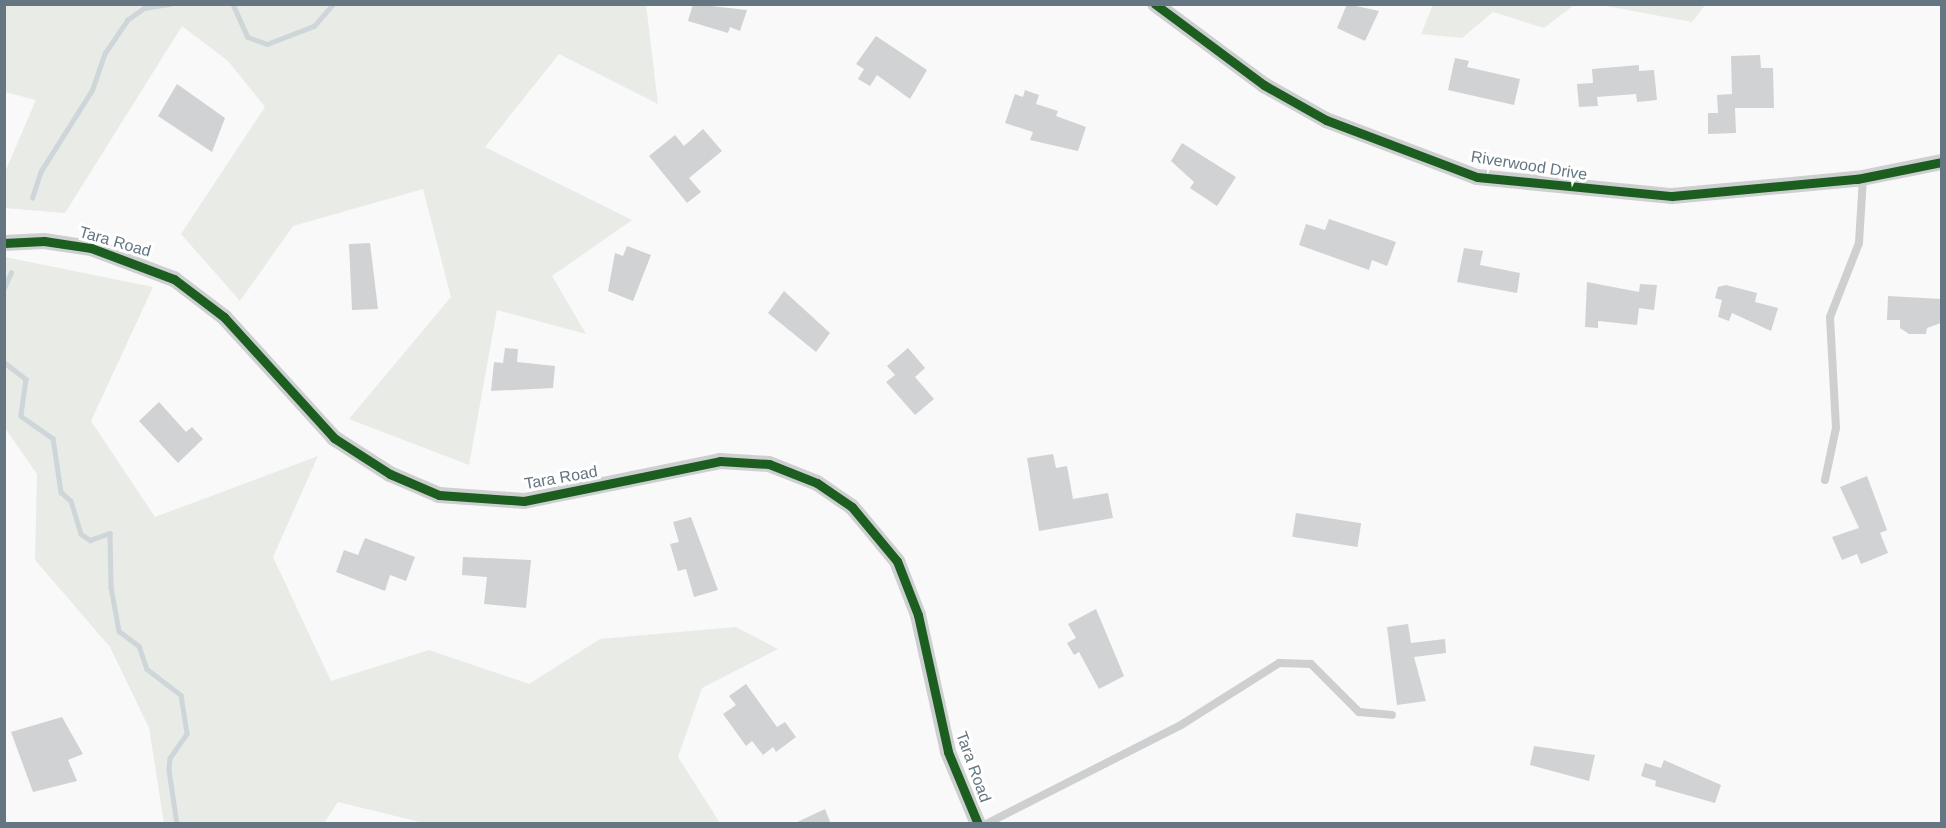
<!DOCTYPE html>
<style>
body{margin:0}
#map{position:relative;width:1946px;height:828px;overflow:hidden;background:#f9f9f9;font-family:Helvetica,sans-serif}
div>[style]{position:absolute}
.green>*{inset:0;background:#e8ebe6}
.stream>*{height:4.5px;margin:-2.25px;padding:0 2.25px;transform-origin:2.25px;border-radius:2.25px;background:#ced6d9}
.building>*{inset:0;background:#d0d2d3;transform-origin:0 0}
.service>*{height:8px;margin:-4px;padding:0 4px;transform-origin:4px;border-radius:4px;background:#cecfd0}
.minor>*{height:16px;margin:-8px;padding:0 8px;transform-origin:8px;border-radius:8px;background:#cecfd0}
.cycleway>*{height:9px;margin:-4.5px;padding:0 4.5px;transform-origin:4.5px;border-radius:4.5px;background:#1b5e20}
span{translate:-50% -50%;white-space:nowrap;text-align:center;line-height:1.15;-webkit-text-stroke:6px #fff;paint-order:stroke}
.street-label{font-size:16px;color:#657683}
.frame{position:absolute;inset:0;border:6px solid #657683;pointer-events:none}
</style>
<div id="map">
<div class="green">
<i style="clip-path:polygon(646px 4px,658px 104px,559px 54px,485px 147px,632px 220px,552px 276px,586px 334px,497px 310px,469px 465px,349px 419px,451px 297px,423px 189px,293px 226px,240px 301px,181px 234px,265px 107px,228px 61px,182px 26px,65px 213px,5px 208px,5px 172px,36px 100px,5px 92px,5px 5px)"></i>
<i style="clip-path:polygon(1433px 5px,1433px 4px,1574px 5px,1544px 28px,1493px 12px,1462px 38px,1421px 34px)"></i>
<i style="clip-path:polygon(1601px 5px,1705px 4px,1705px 5px,1692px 22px)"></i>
<i style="clip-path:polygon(5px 257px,153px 287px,91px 421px,155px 517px,318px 456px,273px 557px,331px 681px,429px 650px,529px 684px,600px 639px,736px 627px,778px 649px,702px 688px,678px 757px,720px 823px,428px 824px,338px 802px,324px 823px,164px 823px,149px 728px,110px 647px,35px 560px,37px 474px,5px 428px)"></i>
</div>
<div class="stream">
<i style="left:233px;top:4px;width:36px;rotate:66deg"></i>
<i style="left:248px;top:37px;width:20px;rotate:20deg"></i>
<i style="left:267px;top:44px;width:50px;rotate:-21deg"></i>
<i style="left:314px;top:26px;width:29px;rotate:-49deg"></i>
<i style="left:32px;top:198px;width:28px;rotate:-72deg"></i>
<i style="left:41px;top:171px;width:96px;rotate:-57.8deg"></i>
<i style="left:92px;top:90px;width:39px;rotate:-71deg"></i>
<i style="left:105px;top:53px;width:40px;rotate:-56deg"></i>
<i style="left:127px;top:20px;width:21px;rotate:-35deg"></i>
<i style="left:144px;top:8px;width:26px;rotate:-9deg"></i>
<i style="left:4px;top:288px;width:17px;rotate:-66deg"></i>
<i style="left:4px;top:362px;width:28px;rotate:38deg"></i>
<i style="left:26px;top:379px;width:37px;rotate:98deg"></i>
<i style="left:21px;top:416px;width:39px;rotate:35deg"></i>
<i style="left:53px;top:438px;width:55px;rotate:81.6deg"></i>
<i style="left:61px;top:492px;width:13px;rotate:42deg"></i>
<i style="left:71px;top:501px;width:34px;rotate:73deg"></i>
<i style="left:81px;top:534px;width:11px;rotate:34deg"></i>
<i style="left:90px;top:540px;width:21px;rotate:-19deg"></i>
<i style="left:110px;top:533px;width:54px;rotate:88.9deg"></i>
<i style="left:111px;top:587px;width:45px;rotate:79.7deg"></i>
<i style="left:119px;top:631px;width:25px;rotate:37deg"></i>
<i style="left:139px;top:646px;width:24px;rotate:71deg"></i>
<i style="left:147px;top:669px;width:43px;rotate:37.4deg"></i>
<i style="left:181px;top:695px;width:39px;rotate:81deg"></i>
<i style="left:187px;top:734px;width:29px;rotate:125deg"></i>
<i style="left:170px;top:758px;width:12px;rotate:95deg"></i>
<i style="left:169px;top:770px;width:55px;rotate:81.6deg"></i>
</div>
<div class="building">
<i style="clip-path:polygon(693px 4px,747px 10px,740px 31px,730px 27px,728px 33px,688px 21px)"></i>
<i style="clip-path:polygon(1347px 4px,1379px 11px,1365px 41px,1337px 28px)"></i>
<i style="clip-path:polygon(876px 36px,927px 70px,910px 99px,877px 75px,870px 86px,858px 79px,864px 69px,856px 64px)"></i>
<i style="clip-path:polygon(1760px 55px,1761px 68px,1773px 68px,1774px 108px,1735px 108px,1736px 133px,1708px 134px,1708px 113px,1718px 113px,1717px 95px,1732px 94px,1731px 56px)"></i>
<i style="clip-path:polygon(1455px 58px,1469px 61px,1467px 67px,1520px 79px,1514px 105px,1448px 90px)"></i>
<i style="clip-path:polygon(1639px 65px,1639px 71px,1654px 70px,1657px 100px,1637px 102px,1636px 94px,1597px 97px,1598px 106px,1579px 107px,1577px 84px,1593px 83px,1592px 69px)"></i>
<i style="clip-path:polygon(177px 84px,225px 118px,212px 152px,158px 116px)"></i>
<i style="clip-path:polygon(1025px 90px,1039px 95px,1036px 104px,1058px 111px,1056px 116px,1086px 127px,1078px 151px,1030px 140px,1033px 132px,1005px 123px,1015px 94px,1023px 97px)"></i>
<i style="clip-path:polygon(703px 129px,722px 151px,689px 178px,701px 192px,687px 203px,649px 156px,675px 135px,684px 146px)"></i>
<i style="clip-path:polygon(1182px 143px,1236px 177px,1217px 206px,1190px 188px,1194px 182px,1171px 161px)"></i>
<i style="clip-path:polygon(1329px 219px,1396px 242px,1387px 266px,1372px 260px,1369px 270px,1299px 245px,1306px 224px,1325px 230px)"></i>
<i style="clip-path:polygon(370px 243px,378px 309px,352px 310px,349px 244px)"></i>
<i style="clip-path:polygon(627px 246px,651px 255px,633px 301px,608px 291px,615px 253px,623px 256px)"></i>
<i style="clip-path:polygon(1464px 248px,1483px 251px,1480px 265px,1520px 273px,1517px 293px,1457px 282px)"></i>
<i style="clip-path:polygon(1587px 282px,1639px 292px,1640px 284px,1657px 285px,1654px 310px,1639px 308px,1637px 325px,1598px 321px,1598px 328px,1585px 327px)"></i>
<i style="clip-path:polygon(1726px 285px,1757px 293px,1755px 302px,1778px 308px,1771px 331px,1732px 313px,1729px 321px,1718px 317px,1722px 300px,1715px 298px,1718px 287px)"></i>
<i style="clip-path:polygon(784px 291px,830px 333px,816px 352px,768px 313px)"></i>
<i style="clip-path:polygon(1888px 296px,1941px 299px,1941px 323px,1927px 328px,1926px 334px,1909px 334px,1900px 328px,1900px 320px,1887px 320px)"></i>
<i style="clip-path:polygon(505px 348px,518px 349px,517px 362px,555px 366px,553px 388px,491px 391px,494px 362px,503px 363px)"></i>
<i style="clip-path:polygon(908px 348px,925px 368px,915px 377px,934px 399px,915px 415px,886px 382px,895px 375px,887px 366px)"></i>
<i style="clip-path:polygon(159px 402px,186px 432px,192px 427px,203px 439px,178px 463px,139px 421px)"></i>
<i style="clip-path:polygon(1053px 454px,1056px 468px,1067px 466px,1073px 499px,1108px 493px,1113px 518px,1039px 531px,1027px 458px)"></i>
<i style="clip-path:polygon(1867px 476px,1887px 530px,1880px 533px,1888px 553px,1861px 564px,1857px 554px,1842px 560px,1832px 537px,1859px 528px,1840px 487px)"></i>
<i style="left:1296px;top:513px;width:66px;height:24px;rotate:9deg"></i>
<i style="clip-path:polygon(691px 517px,718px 590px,694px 597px,686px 569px,678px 571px,670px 544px,679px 542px,673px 522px)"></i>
<i style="clip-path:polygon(365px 538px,415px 557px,406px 581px,390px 575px,385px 591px,336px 572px,344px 550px,358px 555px)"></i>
<i style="clip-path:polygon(463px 557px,531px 560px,526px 608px,484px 604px,487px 577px,462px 575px)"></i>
<i style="clip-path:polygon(1096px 609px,1124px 676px,1099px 689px,1079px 652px,1074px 655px,1067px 643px,1076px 638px,1068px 624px)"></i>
<i style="clip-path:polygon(1408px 624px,1411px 643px,1445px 639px,1446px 653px,1414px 657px,1426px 701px,1397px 705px,1387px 627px)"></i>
<i style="clip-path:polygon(746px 684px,777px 727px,785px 722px,796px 737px,776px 752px,773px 747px,763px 755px,752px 741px,746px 746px,723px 714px,736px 705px,729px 696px)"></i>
<i style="clip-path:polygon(62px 717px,83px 754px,68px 760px,77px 781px,33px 792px,11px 732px)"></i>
<i style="clip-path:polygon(1534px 746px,1595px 755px,1589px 781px,1530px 765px)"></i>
<i style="clip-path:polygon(1664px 760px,1721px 785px,1715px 803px,1655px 786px,1656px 781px,1641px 776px,1645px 763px,1661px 768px)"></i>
<i style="clip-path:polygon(825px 809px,831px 824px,793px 824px)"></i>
</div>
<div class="service">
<i style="left:1825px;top:480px;width:53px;rotate:-78.1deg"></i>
<i style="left:1836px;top:428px;width:111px;rotate:-93.1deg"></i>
<i style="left:1830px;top:317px;width:79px;rotate:-68.6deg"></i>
<i style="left:1859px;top:243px;width:66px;rotate:-86.5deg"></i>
<i style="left:986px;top:824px;width:219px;rotate:-26.9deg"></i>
<i style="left:1181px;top:725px;width:116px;rotate:-32.3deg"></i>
<i style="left:1279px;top:663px;width:32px;rotate:2deg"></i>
<i style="left:1311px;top:664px;width:68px;rotate:45deg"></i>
<i style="left:1359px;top:712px;width:33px;rotate:5deg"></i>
</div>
<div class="minor">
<i style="left:1155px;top:4px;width:136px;rotate:36.6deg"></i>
<i style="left:1264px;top:85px;width:71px;rotate:29.4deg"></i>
<i style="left:1326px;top:120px;width:161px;rotate:20.7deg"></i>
<i style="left:1477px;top:177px;width:196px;rotate:5.6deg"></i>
<i style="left:1672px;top:196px;width:186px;rotate:-5.3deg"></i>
<i style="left:1857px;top:179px;width:87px;rotate:-11.3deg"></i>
<i style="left:4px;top:243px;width:40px;rotate:-2.9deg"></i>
<i style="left:44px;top:241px;width:48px;rotate:8.5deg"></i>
<i style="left:91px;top:248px;width:89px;rotate:20.5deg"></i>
<i style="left:174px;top:279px;width:63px;rotate:37.2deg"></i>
<i style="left:224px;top:317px;width:164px;rotate:47.7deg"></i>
<i style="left:334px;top:438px;width:67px;rotate:32.7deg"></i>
<i style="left:390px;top:474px;width:53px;rotate:23.2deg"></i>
<i style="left:439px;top:495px;width:85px;rotate:4deg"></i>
<i style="left:524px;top:501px;width:200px;rotate:-11.5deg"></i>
<i style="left:720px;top:461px;width:49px;rotate:3.5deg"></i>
<i style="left:769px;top:464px;width:52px;rotate:21.6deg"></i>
<i style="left:817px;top:483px;width:42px;rotate:34.4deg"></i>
<i style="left:852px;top:507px;width:70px;rotate:50.2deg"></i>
<i style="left:897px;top:561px;width:58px;rotate:68.7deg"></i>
<i style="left:918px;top:615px;width:140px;rotate:77.6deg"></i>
<i style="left:948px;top:752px;width:78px;rotate:67.4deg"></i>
</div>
<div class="cycleway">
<i style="left:1155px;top:4px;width:136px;rotate:36.6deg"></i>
<i style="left:1264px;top:85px;width:71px;rotate:29.4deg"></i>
<i style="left:1326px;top:120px;width:161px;rotate:20.7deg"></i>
<i style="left:1477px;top:177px;width:196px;rotate:5.6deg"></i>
<i style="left:1672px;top:196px;width:186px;rotate:-5.3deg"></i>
<i style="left:1857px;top:179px;width:87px;rotate:-11.3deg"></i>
<i style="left:4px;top:243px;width:40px;rotate:-2.9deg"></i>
<i style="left:44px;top:241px;width:48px;rotate:8.5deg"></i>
<i style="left:91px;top:248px;width:89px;rotate:20.5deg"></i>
<i style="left:174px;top:279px;width:63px;rotate:37.2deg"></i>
<i style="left:224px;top:317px;width:164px;rotate:47.7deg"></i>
<i style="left:334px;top:438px;width:67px;rotate:32.7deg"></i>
<i style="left:390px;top:474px;width:53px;rotate:23.2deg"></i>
<i style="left:439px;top:495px;width:85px;rotate:4deg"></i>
<i style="left:524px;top:501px;width:200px;rotate:-11.5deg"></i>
<i style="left:720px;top:461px;width:49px;rotate:3.5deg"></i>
<i style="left:769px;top:464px;width:52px;rotate:21.6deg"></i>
<i style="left:817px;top:483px;width:42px;rotate:34.4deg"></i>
<i style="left:852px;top:507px;width:70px;rotate:50.2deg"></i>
<i style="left:897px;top:561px;width:58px;rotate:68.7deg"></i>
<i style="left:918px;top:615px;width:140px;rotate:77.6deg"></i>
<i style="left:948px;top:752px;width:78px;rotate:67.4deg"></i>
</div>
<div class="street-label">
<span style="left:1529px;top:166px;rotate:9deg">Riverwood Drive</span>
<span style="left:115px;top:242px;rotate:16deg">Tara Road</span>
<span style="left:561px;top:478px;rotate:-10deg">Tara Road</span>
<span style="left:973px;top:767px;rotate:70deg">Tara Road</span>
</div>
<div class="frame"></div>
</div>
